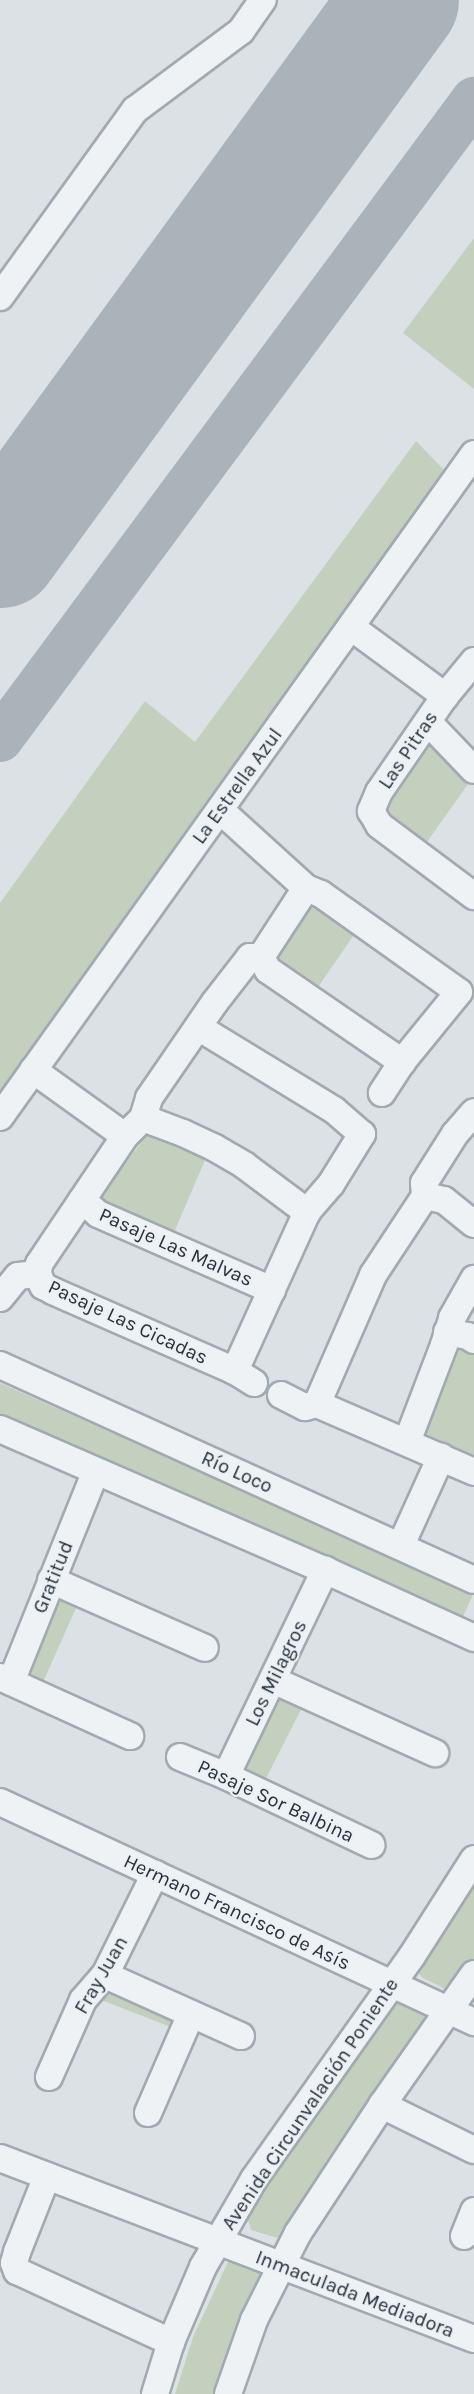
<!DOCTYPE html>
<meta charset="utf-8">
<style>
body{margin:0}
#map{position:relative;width:474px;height:2394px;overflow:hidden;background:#dce1e6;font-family:Karla,sans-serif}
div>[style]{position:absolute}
.green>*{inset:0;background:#c4d0be;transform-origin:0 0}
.taxiway>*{height:46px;margin:-23px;padding:0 23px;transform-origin:23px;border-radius:23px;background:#aab2ba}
.runway>*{height:117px;margin:-58.5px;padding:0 58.5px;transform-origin:58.5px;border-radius:58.5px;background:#aab2ba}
.roads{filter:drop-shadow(2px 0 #a2a9b0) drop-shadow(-2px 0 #a2a9b0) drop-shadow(0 2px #a2a9b0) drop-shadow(0 -2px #a2a9b0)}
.minor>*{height:26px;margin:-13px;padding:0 13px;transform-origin:13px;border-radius:13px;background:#eff2f5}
span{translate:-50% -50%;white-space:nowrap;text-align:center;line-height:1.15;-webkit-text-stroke:4.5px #ecf0f4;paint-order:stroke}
.street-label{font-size:20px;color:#27313c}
</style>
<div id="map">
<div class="green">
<i style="clip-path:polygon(474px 238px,474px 389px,403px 333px)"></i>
<i style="clip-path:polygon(416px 441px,449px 475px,0 1099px,0 903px,145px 701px,195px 742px)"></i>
<i style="clip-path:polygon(433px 739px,471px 780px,424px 846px,380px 811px)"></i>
<i style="clip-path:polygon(320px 901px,358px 929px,316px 990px,280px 969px,277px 947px,309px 906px)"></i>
<i style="clip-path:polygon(147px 1135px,209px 1151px,172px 1237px,105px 1207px,99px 1198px)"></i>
<i style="clip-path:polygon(466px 1341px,474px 1346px,474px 1460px,425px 1437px,421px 1429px,449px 1349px)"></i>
<i style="left:0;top:1383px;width:518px;height:35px;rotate:24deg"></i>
<i style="left:56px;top:1594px;width:24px;height:92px;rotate:24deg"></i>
<i style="left:277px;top:1695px;width:28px;height:83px;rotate:27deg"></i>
<i style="clip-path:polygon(474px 1883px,474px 1963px,452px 1989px,445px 1989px,423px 1978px,419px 1974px,419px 1966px,421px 1958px)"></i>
<i style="clip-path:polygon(106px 1985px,179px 2017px,176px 2029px,96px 1998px)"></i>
<i style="clip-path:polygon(397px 1995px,431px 2016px,285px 2233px,281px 2238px,274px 2237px,251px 2230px,247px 2216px)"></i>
<i style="clip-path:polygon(233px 2251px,269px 2260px,217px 2394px,175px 2394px,193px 2337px)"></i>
</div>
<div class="taxiway">
<i style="left:0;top:739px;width:796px;rotate:-53.43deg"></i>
</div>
<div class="runway">
<i style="left:0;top:549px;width:679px;rotate:-53.92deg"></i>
</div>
<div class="roads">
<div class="minor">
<i style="left:0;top:297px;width:231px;rotate:-54.2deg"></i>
<i style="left:135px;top:110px;width:132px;rotate:-36.7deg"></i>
<i style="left:241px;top:31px;width:38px;rotate:-55deg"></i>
<i style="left:351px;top:627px;width:117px;rotate:36.3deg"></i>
<i style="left:474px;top:661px;width:45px;rotate:129.6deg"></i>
<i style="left:445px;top:696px;width:116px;rotate:124.5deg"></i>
<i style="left:379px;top:792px;width:21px;rotate:113deg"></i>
<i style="left:371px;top:811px;width:16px;rotate:60deg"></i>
<i style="left:379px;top:825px;width:119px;rotate:36.8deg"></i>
<i style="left:428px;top:722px;width:66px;rotate:46.2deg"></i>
<i style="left:220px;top:810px;width:116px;rotate:42.2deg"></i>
<i style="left:306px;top:888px;width:16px;rotate:22deg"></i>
<i style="left:321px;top:894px;width:169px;rotate:35.4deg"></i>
<i style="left:459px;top:992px;width:90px;rotate:129.2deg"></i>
<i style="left:402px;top:1062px;width:37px;rotate:123deg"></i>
<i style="left:261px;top:957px;width:15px;rotate:62deg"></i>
<i style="left:268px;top:970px;width:163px;rotate:34.5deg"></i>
<i style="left:261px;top:957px;width:82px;rotate:-56.9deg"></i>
<i style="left:198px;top:1027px;width:159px;rotate:31.4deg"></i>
<i style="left:334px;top:1110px;width:37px;rotate:41deg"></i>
<i style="left:362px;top:1134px;width:59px;rotate:121.8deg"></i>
<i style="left:331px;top:1184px;width:37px;rotate:131deg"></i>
<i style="left:307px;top:1212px;width:175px;rotate:114.4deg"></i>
<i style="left:33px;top:1070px;width:113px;rotate:35.7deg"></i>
<i style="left:0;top:1117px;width:815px;rotate:-54.44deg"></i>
<i style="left:143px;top:1118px;width:43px;rotate:20.6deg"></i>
<i style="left:183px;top:1133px;width:35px;rotate:25deg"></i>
<i style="left:215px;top:1148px;width:34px;rotate:30deg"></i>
<i style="left:244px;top:1165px;width:79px;rotate:36.7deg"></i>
<i style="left:425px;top:1196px;width:13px;rotate:-94deg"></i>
<i style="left:424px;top:1183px;width:58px;rotate:-57.7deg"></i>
<i style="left:455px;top:1134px;width:29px;rotate:-49deg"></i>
<i style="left:425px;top:1196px;width:19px;rotate:12deg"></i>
<i style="left:444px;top:1200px;width:38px;rotate:39deg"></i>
<i style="left:82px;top:1200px;width:21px;rotate:41deg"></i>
<i style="left:98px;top:1214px;width:190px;rotate:23.6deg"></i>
<i style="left:0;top:1298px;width:28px;rotate:-51deg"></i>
<i style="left:18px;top:1276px;width:20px;rotate:-6deg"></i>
<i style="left:447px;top:1332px;width:21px;rotate:11deg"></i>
<i style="left:468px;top:1336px;width:7px;rotate:34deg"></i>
<i style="left:0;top:1365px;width:520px;rotate:24.4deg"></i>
<i style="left:254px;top:1383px;width:22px;rotate:-148deg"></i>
<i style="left:235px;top:1371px;width:199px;rotate:-156.3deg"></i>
<i style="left:53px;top:1291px;width:11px;rotate:-153deg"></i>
<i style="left:43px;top:1286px;width:13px;rotate:-113deg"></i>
<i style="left:38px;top:1274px;width:10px;rotate:-84deg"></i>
<i style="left:39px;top:1264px;width:154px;rotate:-56.1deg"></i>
<i style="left:125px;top:1136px;width:25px;rotate:-45deg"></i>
<i style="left:143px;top:1118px;width:21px;rotate:-73deg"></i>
<i style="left:149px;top:1098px;width:116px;rotate:-55.5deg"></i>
<i style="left:215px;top:1002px;width:57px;rotate:-52.1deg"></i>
<i style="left:250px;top:957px;width:11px"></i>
<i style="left:281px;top:1395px;width:27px;rotate:27deg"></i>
<i style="left:305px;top:1407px;width:12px;rotate:-14deg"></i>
<i style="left:317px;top:1404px;width:171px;rotate:23.4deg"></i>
<i style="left:317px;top:1404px;width:141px;rotate:-66.5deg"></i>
<i style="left:373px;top:1275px;width:95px;rotate:-56.6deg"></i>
<i style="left:0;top:1429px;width:354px;rotate:23.5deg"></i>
<i style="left:325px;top:1570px;width:164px;rotate:24.5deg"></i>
<i style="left:407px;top:1442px;width:104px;rotate:-69.1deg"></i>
<i style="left:444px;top:1345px;width:28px;rotate:-73deg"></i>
<i style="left:452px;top:1318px;width:45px;rotate:-60.6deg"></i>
<i style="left:401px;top:1545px;width:97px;rotate:-65.6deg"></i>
<i style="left:51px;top:1580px;width:168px;rotate:23.8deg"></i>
<i style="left:0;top:1677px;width:143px;rotate:24.4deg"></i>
<i style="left:273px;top:1680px;width:178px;rotate:24.3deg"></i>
<i style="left:11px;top:1682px;width:225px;rotate:-68.1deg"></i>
<i style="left:180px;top:1757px;width:50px;rotate:22.4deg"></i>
<i style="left:226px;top:1776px;width:161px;rotate:25.4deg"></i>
<i style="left:226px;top:1776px;width:229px;rotate:-64.3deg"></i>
<i style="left:0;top:1802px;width:523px;rotate:24.9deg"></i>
<i style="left:105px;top:1975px;width:149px;rotate:24.2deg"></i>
<i style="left:49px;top:2077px;width:84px;rotate:-66.2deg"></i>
<i style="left:83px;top:2000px;width:33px;rotate:-49deg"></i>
<i style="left:105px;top:1975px;width:113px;rotate:-63.7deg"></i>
<i style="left:382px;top:2105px;width:102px;rotate:26.1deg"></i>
<i style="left:148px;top:2113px;width:108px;rotate:-66.5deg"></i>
<i style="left:0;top:2158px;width:507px;rotate:20.9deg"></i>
<i style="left:47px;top:2176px;width:82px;rotate:111.5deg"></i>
<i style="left:17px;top:2252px;width:11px;rotate:105deg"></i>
<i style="left:14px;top:2263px;width:9px;rotate:69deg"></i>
<i style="left:17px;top:2271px;width:170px;rotate:24.8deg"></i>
<i style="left:464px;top:2236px;width:27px;rotate:-68deg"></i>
<i style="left:155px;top:2394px;width:54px;rotate:-72.9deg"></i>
<i style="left:171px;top:2342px;width:82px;rotate:-66.9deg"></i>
<i style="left:203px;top:2267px;width:102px;rotate:-59.9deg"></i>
<i style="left:254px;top:2179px;width:273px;rotate:-54.7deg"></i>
<i style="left:412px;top:1956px;width:115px;rotate:-57.4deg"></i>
<i style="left:228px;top:2394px;width:78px;rotate:-70.6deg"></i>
<i style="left:254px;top:2320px;width:97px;rotate:-63.2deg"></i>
<i style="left:298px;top:2233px;width:153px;rotate:-56.7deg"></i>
<i style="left:382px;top:2105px;width:160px;rotate:-54.9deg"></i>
</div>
</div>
<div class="street-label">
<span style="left:408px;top:750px;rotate:-56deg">Las Pitras</span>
<span style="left:237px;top:786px;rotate:-54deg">La Estrella Azul</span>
<span style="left:176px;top:1247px;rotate:24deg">Pasaje Las Malvas</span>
<span style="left:128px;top:1322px;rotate:25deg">Pasaje Las Cicadas</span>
<span style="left:237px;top:1472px;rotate:24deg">Río Loco</span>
<span style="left:53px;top:1577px;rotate:-68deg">Gratitud</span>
<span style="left:276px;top:1673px;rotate:-64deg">Los Milagros</span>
<span style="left:276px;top:1801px;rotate:25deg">Pasaje Sor Balbina</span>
<span style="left:237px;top:1912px;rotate:25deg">Hermano Francisco de Asís</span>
<span style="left:101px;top:1975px;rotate:-60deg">Fray Juan</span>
<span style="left:310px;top:2104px;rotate:-56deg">Avenida Circunvalación Poniente</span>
<span style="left:355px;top:2294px;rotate:21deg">Inmaculada Mediadora</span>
</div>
</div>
